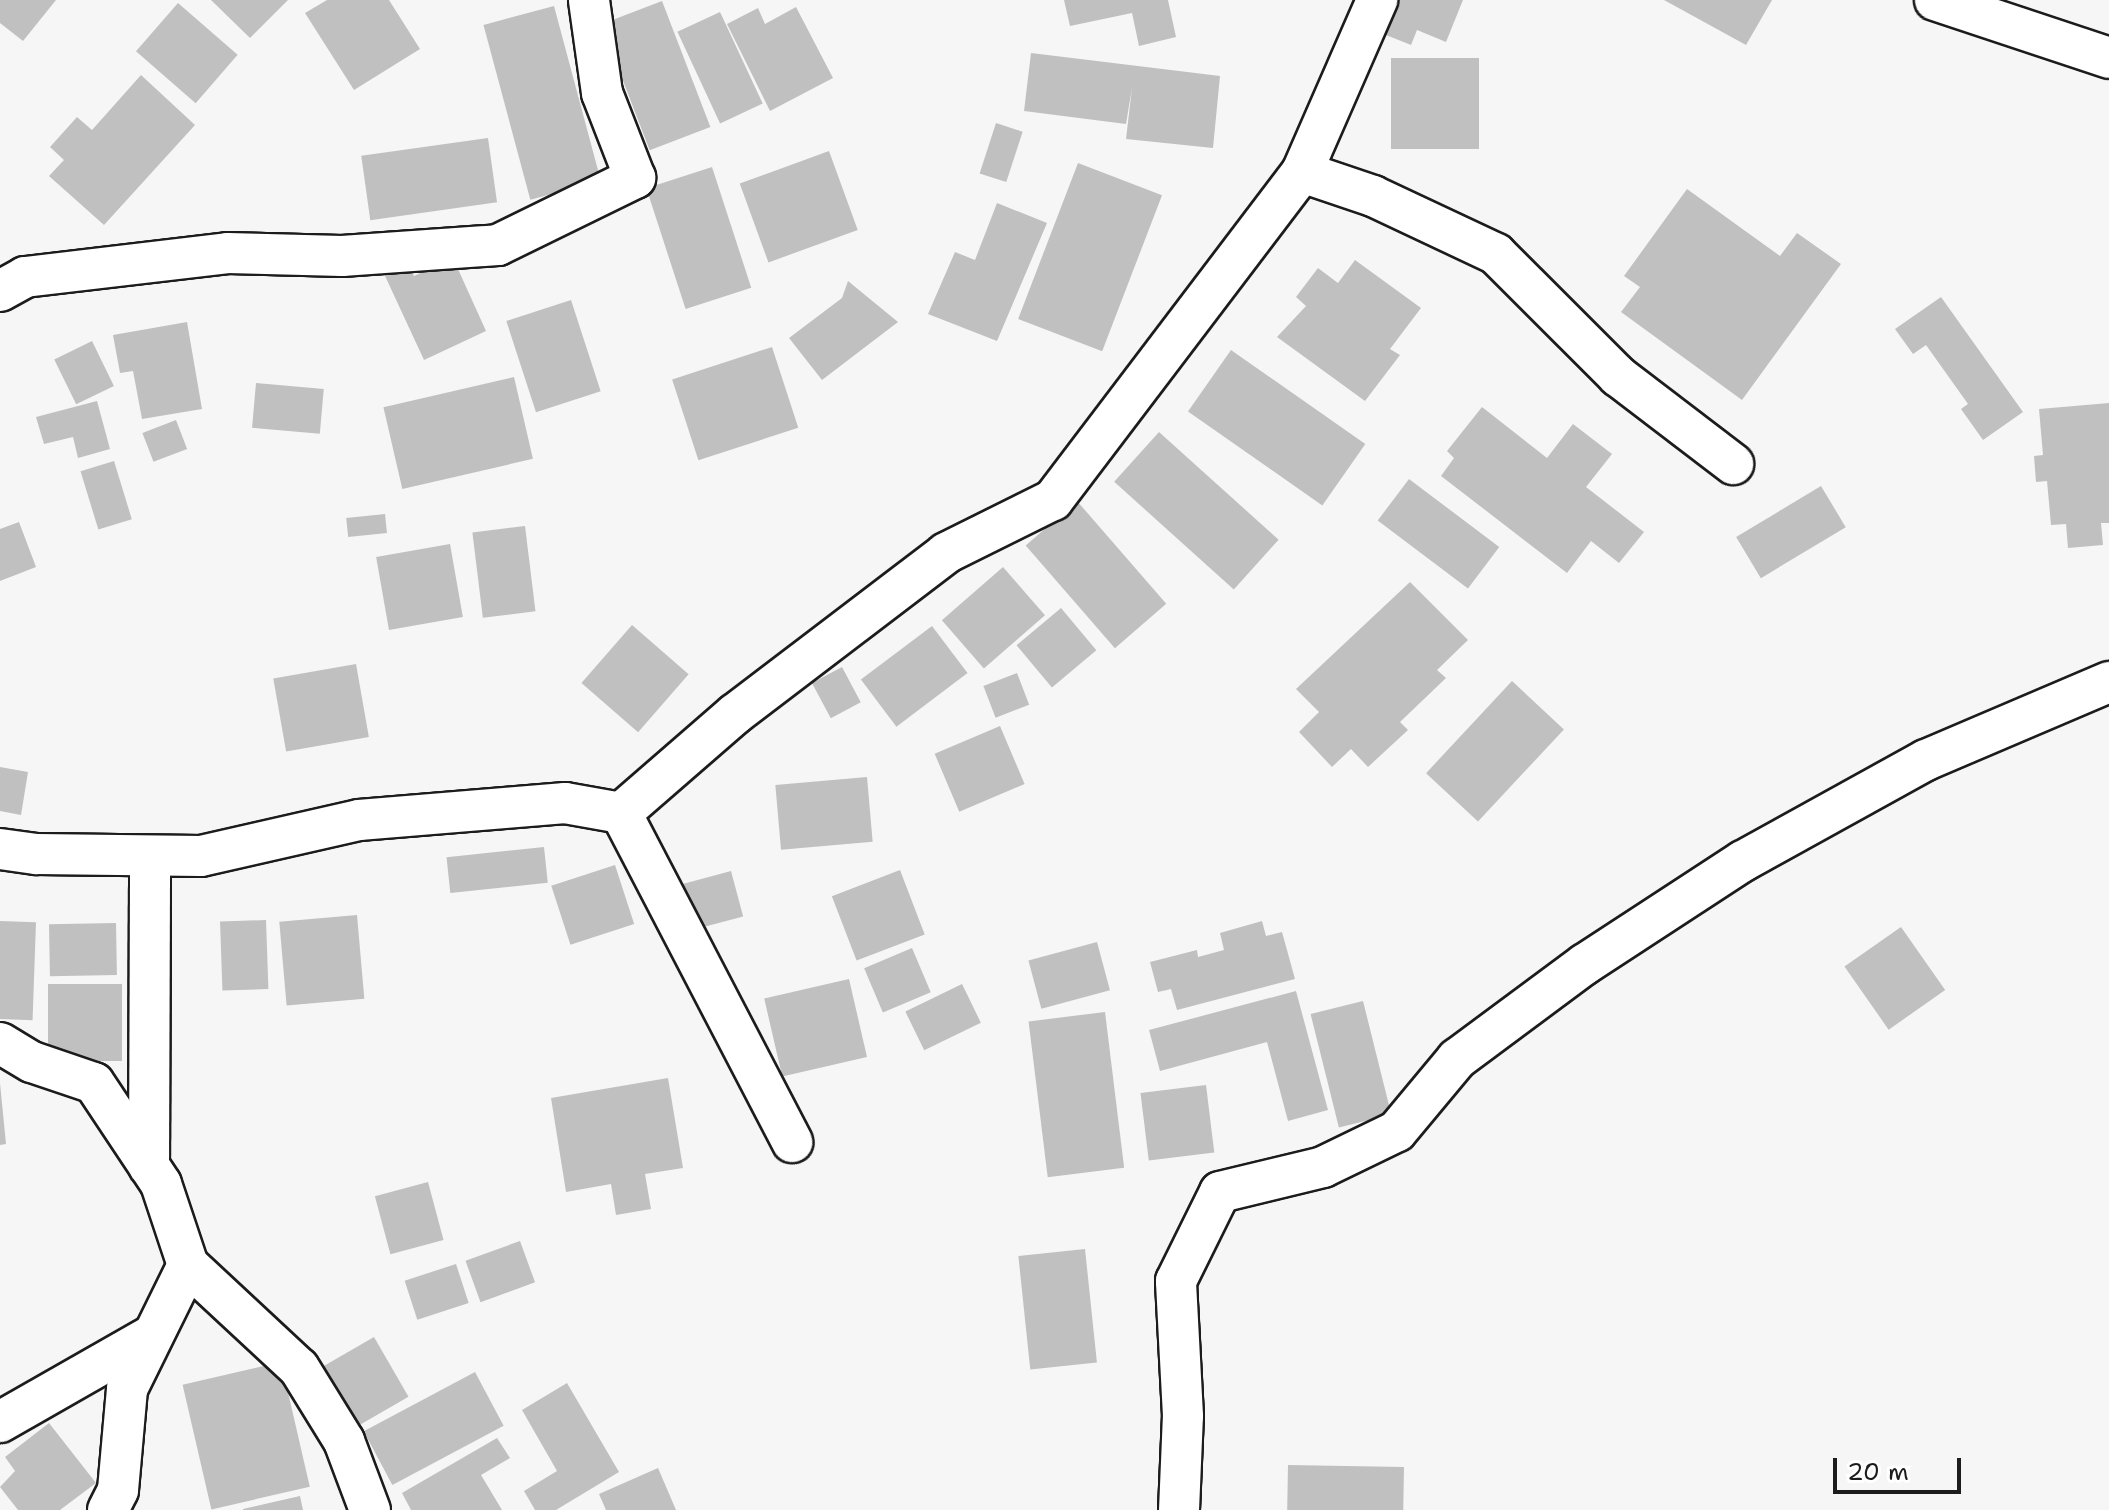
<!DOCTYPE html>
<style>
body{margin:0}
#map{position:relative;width:2109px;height:1510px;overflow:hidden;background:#f6f6f6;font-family:"Shantell Sans",sans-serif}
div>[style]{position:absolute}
.building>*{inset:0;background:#c0c0c0;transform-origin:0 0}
.roads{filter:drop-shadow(2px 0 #1c1c1c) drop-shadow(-2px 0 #1c1c1c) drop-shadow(0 2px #1c1c1c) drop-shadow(0 -2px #1c1c1c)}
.minor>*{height:40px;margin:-20px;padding:0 20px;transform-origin:20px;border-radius:20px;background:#fff}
span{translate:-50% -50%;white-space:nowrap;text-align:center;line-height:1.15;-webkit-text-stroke:6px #fff;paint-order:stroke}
.scale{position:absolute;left:1833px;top:1458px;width:128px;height:36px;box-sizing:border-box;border:4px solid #1c1c1c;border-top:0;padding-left:10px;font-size:24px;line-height:28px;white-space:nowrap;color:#1c1c1c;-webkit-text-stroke:6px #fff;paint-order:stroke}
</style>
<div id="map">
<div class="building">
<i style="clip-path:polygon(0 0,56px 0,23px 41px,0 23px)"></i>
<i style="clip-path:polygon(211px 0,288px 0,250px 38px)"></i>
<i style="clip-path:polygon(327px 0,389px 0,420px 49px,354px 90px,305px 13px)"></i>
<i style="clip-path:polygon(1064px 0,1168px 0,1176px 37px,1139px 46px,1132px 13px,1070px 26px)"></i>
<i style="clip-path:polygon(1389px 0,1463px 0,1446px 42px,1417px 30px,1411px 45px,1376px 31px)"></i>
<i style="clip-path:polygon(1664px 0,1772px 0,1746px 45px)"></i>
<i style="left:662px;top:1px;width:135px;height:65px;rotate:69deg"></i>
<i style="left:178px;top:3px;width:79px;height:64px;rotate:41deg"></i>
<i style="left:554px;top:6px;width:181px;height:73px;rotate:75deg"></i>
<i style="clip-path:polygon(796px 7px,833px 78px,770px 111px,727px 24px,758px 8px,765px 24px)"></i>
<i style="left:720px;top:12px;width:101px;height:47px;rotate:65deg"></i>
<i style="clip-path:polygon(1031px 53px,1220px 76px,1213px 148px,1126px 139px,1132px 88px,1126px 124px,1024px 111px)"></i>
<i style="left:1391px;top:58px;width:88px;height:91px"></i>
<i style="clip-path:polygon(141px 75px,195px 125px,104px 225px,49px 176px,64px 160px,50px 147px,77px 117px,92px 130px)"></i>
<i style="left:996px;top:123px;width:28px;height:53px;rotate:18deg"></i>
<i style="left:488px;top:138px;width:65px;height:128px;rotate:82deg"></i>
<i style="left:829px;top:151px;width:84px;height:95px;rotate:70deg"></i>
<i style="left:1078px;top:163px;width:90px;height:167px;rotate:21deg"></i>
<i style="left:712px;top:167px;width:127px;height:69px;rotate:72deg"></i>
<i style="clip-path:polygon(1687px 189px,1780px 256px,1797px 233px,1841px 264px,1742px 400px,1621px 312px,1640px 287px,1624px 276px)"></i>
<i style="clip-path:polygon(997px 203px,1047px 223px,997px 341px,928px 314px,955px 252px,975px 260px)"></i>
<i style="clip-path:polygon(404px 253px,414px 276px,453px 258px,486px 331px,424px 360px,379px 263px)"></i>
<i style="clip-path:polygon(1355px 260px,1421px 308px,1390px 349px,1400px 355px,1365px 401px,1277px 337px,1306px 306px,1296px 297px,1318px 268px,1338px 283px)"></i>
<i style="clip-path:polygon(848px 281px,898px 322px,822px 380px,789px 338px,842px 298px)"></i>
<i style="clip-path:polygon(1941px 297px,2023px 412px,1983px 440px,1961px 409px,1968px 404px,1926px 345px,1913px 354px,1895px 329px)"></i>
<i style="left:571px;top:300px;width:96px;height:68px;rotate:72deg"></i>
<i style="clip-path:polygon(187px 322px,202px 409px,142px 419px,133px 371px,120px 373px,113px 335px)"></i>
<i style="left:92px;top:341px;width:50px;height:42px;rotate:64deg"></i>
<i style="left:772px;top:347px;width:85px;height:105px;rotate:72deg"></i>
<i style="left:1231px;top:350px;width:164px;height:75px;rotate:35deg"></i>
<i style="left:514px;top:377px;width:84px;height:134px;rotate:77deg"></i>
<i style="left:256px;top:383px;width:68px;height:45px;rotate:5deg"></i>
<i style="clip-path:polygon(97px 401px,110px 449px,78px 458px,73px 437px,44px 444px,36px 417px)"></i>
<i style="clip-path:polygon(2109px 403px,2109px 523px,2101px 523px,2103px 545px,2068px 548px,2066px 524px,2051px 525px,2047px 481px,2036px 482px,2034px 456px,2043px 455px,2039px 409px)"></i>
<i style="clip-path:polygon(1482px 407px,1547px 458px,1573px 424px,1612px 454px,1586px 487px,1644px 532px,1619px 563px,1591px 541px,1567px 573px,1441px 476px,1454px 458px,1447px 451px)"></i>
<i style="left:176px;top:420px;width:31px;height:36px;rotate:69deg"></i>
<i style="left:1159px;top:432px;width:161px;height:67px;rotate:42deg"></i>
<i style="left:114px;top:461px;width:61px;height:35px;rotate:73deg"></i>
<i style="left:1409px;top:479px;width:113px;height:52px;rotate:37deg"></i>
<i style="left:1821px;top:486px;width:48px;height:99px;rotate:59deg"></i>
<i style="left:1077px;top:501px;width:136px;height:68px;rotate:49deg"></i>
<i style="left:385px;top:514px;width:19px;height:39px;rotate:84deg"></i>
<i style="clip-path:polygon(19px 522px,36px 567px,0 581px,0 529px)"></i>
<i style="left:525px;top:526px;width:86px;height:53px;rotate:83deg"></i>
<i style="left:450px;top:544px;width:74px;height:75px;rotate:80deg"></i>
<i style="left:1003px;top:567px;width:64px;height:81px;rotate:49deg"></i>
<i style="clip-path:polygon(1410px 582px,1468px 640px,1437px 670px,1446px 678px,1400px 722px,1408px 730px,1368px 767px,1351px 749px,1332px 767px,1299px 732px,1319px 712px,1296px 689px)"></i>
<i style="left:1061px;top:608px;width:55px;height:58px;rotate:50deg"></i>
<i style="left:632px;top:625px;width:75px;height:77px;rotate:41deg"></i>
<i style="left:932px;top:626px;width:59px;height:89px;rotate:53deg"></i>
<i style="left:356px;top:664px;width:74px;height:84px;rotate:80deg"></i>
<i style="left:842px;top:667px;width:40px;height:34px;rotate:62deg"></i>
<i style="left:1017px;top:673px;width:34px;height:36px;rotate:69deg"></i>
<i style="left:1512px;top:681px;width:71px;height:126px;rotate:43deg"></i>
<i style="left:1000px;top:726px;width:63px;height:71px;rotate:67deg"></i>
<i style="clip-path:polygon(0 767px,28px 772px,21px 815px,0 811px)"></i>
<i style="left:867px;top:777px;width:65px;height:92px;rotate:85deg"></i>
<i style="left:544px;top:847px;width:36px;height:98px;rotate:84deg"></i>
<i style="left:615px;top:865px;width:62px;height:67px;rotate:72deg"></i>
<i style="left:900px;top:870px;width:69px;height:73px;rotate:69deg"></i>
<i style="left:731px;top:871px;width:47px;height:50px;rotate:75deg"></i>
<i style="left:357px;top:915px;width:84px;height:78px;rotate:85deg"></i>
<i style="left:266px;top:920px;width:69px;height:46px;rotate:88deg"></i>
<i style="left:0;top:921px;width:36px;height:98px;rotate:2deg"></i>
<i style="clip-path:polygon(1262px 921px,1266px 936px,1282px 932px,1295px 979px,1177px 1010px,1171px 989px,1158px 992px,1150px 962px,1197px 950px,1198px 957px,1224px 950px,1220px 933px)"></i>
<i style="left:116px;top:923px;width:52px;height:67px;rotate:89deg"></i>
<i style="left:1901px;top:927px;width:77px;height:69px;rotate:55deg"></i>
<i style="left:1097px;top:942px;width:50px;height:71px;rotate:75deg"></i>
<i style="left:912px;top:948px;width:48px;height:52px;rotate:67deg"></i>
<i style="left:849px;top:979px;width:80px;height:87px;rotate:77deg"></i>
<i style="left:122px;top:984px;width:77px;height:74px;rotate:90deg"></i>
<i style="left:962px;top:984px;width:43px;height:63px;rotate:64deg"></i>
<i style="clip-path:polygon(1296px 991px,1328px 1110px,1288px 1121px,1267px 1042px,1160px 1071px,1149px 1030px)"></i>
<i style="left:1363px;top:1001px;width:117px;height:54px;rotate:76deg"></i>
<i style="left:1105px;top:1012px;width:157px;height:77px;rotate:83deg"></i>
<i style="clip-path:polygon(668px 1078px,683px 1168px,645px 1174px,651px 1209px,616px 1215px,611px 1184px,566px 1192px,551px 1098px)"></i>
<i style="clip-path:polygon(0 1083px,6px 1144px,0 1145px)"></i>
<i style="left:1206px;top:1085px;width:68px;height:66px;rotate:83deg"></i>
<i style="left:428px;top:1182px;width:60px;height:55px;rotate:75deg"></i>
<i style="left:520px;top:1241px;width:44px;height:58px;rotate:70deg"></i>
<i style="left:1085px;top:1249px;width:114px;height:67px;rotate:84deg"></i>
<i style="left:456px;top:1264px;width:41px;height:54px;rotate:72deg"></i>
<i style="left:374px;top:1337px;width:69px;height:58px;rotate:60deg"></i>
<i style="left:281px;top:1362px;width:128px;height:101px;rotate:77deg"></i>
<i style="left:475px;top:1372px;width:61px;height:126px;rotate:62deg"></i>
<i style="clip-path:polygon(567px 1383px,619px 1472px,556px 1510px,535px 1510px,524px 1491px,557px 1471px,522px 1410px)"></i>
<i style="clip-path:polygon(49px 1423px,96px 1483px,60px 1510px,18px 1510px,0 1487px,15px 1471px,5px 1457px)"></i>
<i style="clip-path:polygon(497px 1438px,510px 1458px,481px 1475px,502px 1510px,411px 1510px,402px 1493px)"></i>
<i style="left:1288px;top:1465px;width:116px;height:45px;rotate:1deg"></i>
<i style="clip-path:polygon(658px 1468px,676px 1510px,606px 1510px,599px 1494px)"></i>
<i style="clip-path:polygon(300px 1496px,303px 1510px,243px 1510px,243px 1509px)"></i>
</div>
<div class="roads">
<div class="minor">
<i style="left:1935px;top:0;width:183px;rotate:18.4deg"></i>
<i style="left:1302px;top:172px;width:75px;rotate:18.7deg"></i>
<i style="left:1373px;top:196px;width:136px;rotate:25.2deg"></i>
<i style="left:1496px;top:254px;width:173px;rotate:45deg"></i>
<i style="left:1618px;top:376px;width:145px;rotate:37.4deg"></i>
<i style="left:0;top:291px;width:29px;rotate:-29deg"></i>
<i style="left:25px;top:277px;width:204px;rotate:-6.7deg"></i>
<i style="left:228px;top:253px;width:114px;rotate:1.5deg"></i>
<i style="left:342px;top:256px;width:156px;rotate:-4deg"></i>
<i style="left:498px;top:245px;width:153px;rotate:-26.1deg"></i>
<i style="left:635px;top:178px;width:91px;rotate:-111.2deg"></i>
<i style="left:602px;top:93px;width:94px;rotate:-98deg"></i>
<i style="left:621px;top:813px;width:371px;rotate:62.5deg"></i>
<i style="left:0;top:849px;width:37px;rotate:8deg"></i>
<i style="left:37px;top:854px;width:164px;rotate:0.7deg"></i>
<i style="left:201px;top:856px;width:162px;rotate:-12.8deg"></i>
<i style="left:359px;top:820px;width:207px;rotate:-4.7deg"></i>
<i style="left:565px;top:803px;width:57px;rotate:10.1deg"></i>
<i style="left:621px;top:813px;width:151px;rotate:-41deg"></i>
<i style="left:735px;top:714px;width:265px;rotate:-37.3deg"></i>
<i style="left:946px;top:553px;width:119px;rotate:-26.4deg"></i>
<i style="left:1053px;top:500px;width:412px;rotate:-52.8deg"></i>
<i style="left:1302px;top:172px;width:188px;rotate:-66.4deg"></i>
<i style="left:0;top:1043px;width:37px;rotate:31deg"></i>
<i style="left:32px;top:1062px;width:65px;rotate:18.7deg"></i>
<i style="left:94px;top:1083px;width:121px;rotate:56.4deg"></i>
<i style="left:161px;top:1184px;width:85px;rotate:71.6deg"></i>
<i style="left:188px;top:1265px;width:151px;rotate:42.9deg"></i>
<i style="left:299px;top:1368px;width:86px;rotate:58.3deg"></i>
<i style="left:344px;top:1441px;width:74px;rotate:69.4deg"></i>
<i style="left:149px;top:1166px;width:310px;rotate:-89.8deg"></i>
<i style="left:0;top:1422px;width:174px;rotate:-29.7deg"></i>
<i style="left:108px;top:1510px;width:22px;rotate:-63deg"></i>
<i style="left:118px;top:1490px;width:101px;rotate:-84.9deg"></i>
<i style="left:127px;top:1389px;width:138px;rotate:-63.8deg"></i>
<i style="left:1179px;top:1510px;width:94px;rotate:-87.6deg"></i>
<i style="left:1183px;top:1416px;width:135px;rotate:-93deg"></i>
<i style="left:1176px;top:1281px;width:99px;rotate:-63.7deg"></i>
<i style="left:1220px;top:1192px;width:106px;rotate:-13.6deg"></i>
<i style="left:1323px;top:1167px;width:82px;rotate:-25.9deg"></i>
<i style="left:1397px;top:1131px;width:94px;rotate:-50.2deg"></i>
<i style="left:1457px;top:1059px;width:159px;rotate:-36.6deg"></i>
<i style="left:1585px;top:964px;width:189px;rotate:-33.1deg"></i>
<i style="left:1743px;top:861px;width:209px;rotate:-28.9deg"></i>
<i style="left:1926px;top:760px;width:199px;rotate:-23.1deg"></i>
</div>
</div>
<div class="scale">20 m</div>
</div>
